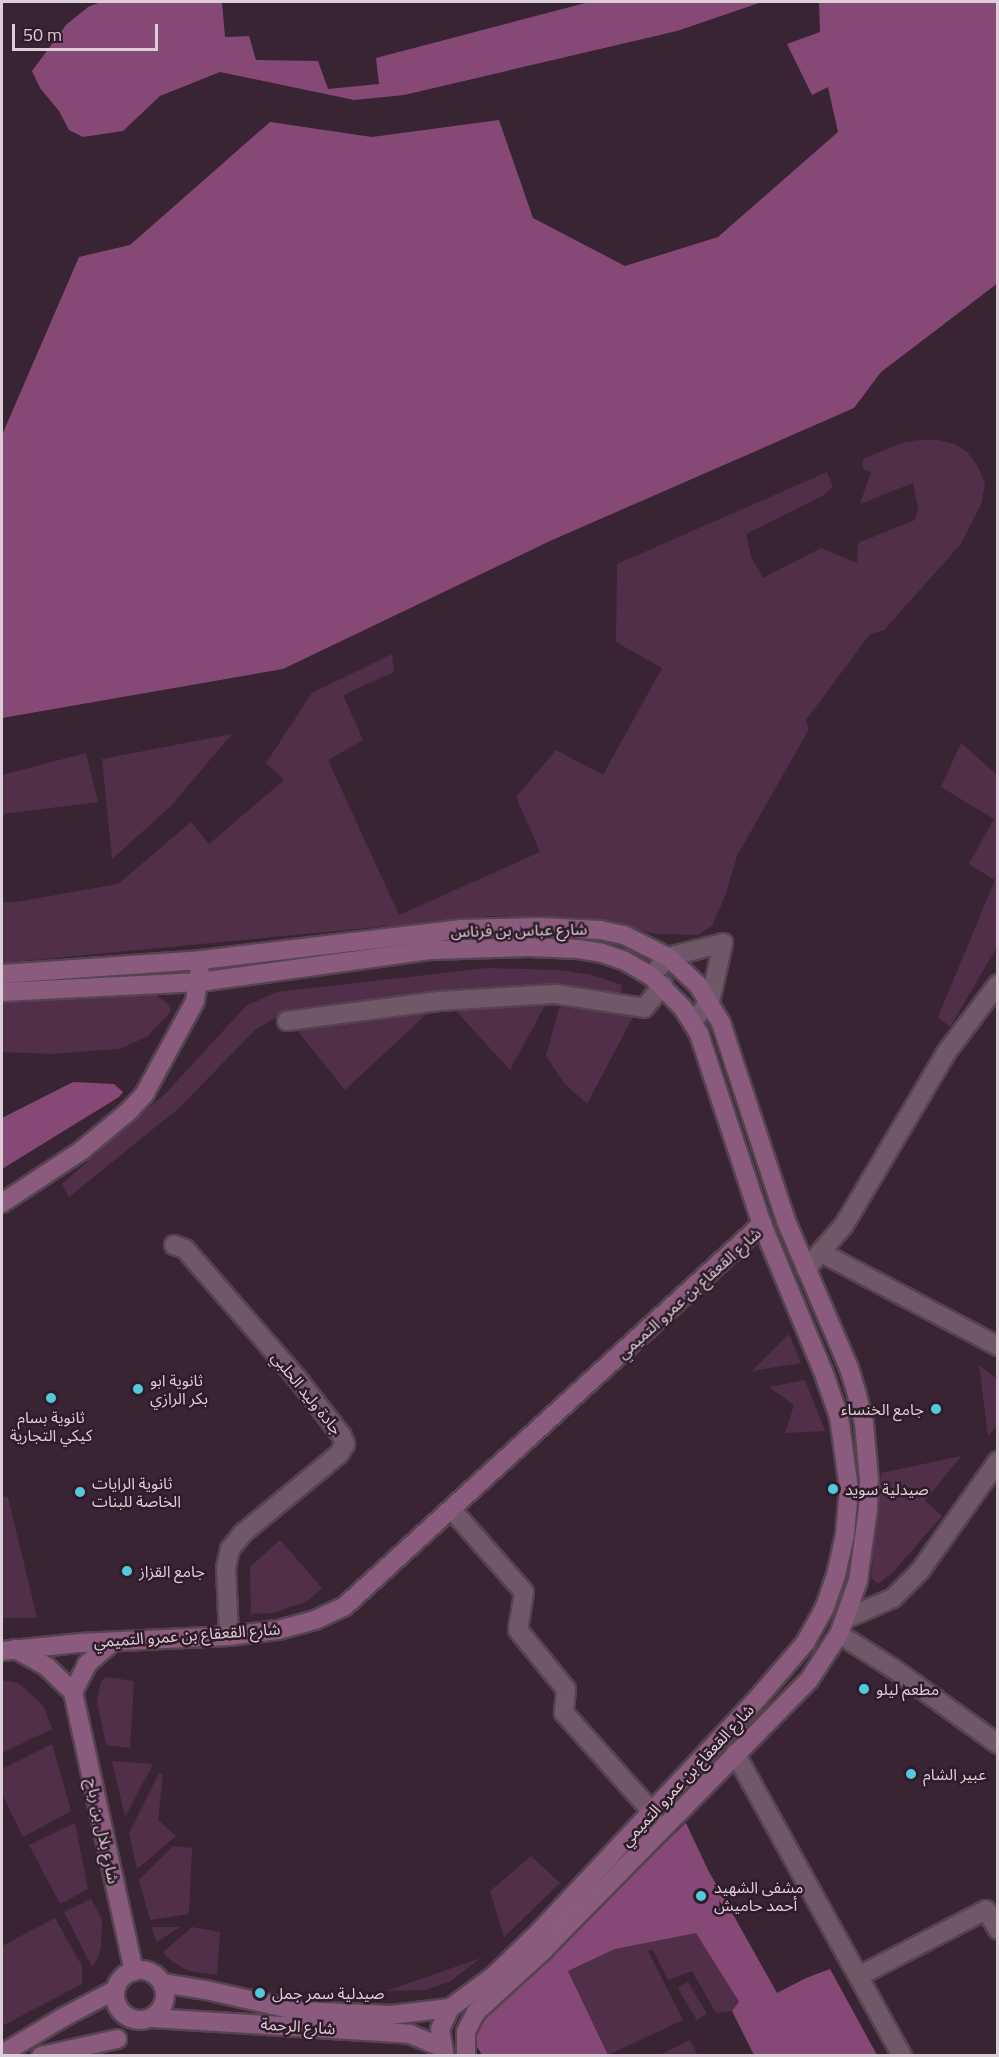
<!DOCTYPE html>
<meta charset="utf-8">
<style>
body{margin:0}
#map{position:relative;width:999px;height:2057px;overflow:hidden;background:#392433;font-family:"Titillium Web","Noto Sans Arabic",sans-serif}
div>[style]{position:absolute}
.green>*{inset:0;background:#522f48;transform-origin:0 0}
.forest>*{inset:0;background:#864976}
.roads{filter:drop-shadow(2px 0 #554350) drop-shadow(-2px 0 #554350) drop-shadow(0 2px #554350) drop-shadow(0 -2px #554350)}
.street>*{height:18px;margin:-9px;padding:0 9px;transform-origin:9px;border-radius:9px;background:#715869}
.secondary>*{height:18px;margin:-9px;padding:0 9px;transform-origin:9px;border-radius:9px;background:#8a5b7d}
.secondary>.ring{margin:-9px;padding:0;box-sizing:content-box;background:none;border:18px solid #8a5b7d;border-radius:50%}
.dots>*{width:16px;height:16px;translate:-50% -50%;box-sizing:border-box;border:3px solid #2f1b29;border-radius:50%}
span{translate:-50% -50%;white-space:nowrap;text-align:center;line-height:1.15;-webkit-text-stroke:5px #2f1b29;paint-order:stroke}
.street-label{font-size:16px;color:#dcced7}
.poi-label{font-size:16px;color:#dcced7}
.left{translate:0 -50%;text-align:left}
.right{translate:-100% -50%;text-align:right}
.frame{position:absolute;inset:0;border:3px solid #dcced7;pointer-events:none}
.scale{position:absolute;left:12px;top:24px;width:146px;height:27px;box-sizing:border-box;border:3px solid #dcced7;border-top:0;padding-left:8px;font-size:18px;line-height:21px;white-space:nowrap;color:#dcced7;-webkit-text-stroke:4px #2f1b29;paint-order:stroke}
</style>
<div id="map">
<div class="green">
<i style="clip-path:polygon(920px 440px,938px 440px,954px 444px,967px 452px,978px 467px,985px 484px,981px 505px,960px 545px,884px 630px,870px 634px,806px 720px,809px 729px,737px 856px,725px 896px,712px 926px,698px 935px,656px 934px,602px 921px,540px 916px,493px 916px,2px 963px,2px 902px,16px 902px,118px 884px,191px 822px,209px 844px,284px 780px,266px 763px,312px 693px,392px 654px,394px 672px,343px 695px,363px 740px,328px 760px,399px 915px,540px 852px,516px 797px,556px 750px,603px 775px,662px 668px,616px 642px,617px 564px,827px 472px,833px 487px,824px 495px,746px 534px,751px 556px,763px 578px,821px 548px,857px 563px,858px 543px,915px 520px,918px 508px,913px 483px,860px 504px,871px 472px,863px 469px,863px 459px,904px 442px)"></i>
<i style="clip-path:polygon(232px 734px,171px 806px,112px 859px,102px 759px)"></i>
<i style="clip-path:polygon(961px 743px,997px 775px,998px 945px,950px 1027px,938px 1017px,995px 880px,969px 864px,994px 819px,941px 787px)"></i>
<i style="clip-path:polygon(86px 753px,98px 802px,2px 814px,2px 775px)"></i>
<i style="clip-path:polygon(487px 968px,558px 970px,592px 975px,622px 985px,620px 998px,555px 986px,488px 989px,283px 1014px,256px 1029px,179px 1108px,69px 1197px,62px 1184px,167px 1092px,246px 1006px,277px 992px)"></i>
<i style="clip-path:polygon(155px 994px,169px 1005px,171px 1011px,148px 1036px,131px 1044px,118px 1049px,52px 1054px,2px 1052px,2px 1001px)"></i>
<i style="clip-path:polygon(549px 998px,510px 1070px,456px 1011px)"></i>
<i style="clip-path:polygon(576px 1000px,634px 1015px,587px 1104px,565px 1084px,546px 1056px,559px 1008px)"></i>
<i style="clip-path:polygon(431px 1010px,345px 1090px,296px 1029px)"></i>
<i style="clip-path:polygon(789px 1334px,801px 1363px,752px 1371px)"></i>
<i style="clip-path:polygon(979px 1365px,997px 1379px,997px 1426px,988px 1436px)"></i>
<i style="clip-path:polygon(805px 1380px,825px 1431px,785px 1433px,794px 1405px,769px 1387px)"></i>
<i style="clip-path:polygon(961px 1456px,925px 1501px,942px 1516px,892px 1573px,878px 1584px,871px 1577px,881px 1473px)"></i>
<i style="clip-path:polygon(2px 1496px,8px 1497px,37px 1618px,2px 1618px)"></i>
<i style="clip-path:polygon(280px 1540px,322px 1588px,306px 1602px,272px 1613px,251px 1614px,250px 1567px)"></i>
<i style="clip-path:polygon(105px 1677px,134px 1681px,130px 1748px,106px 1745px,97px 1701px,101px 1682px)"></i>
<i style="clip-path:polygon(2px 1680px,18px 1683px,31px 1694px,44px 1707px,52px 1729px,2px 1753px)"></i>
<i style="clip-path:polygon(52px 1744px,71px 1811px,23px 1837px,2px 1794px,2px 1769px)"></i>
<i style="clip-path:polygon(112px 1761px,153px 1764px,125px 1817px)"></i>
<i style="clip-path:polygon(159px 1773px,163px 1775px,158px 1820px,176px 1836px,137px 1869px,129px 1833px)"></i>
<i style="clip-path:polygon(75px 1823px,88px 1889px,60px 1904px,29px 1845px)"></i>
<i style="clip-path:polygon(173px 1846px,192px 1848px,189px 1914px,150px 1920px,139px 1880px)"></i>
<i style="clip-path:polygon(531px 1856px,560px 1883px,504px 1937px,490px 1891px)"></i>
<i style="clip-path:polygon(91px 1899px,102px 1919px,101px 1947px,98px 1958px,92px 1967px,64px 1912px)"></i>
<i style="clip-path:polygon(55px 1918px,82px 1966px,82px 1984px,2px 2026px,2px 1946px)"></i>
<i style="clip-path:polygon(151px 1927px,180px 1927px,157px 1942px)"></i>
<i style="clip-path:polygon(192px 1927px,220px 1932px,217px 1975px,189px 1971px,171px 1961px,163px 1952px)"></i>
<i style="clip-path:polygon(696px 1932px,739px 2003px,732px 2011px,716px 2013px,692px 1971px,668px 1980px,653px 1950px,648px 1951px,683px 2020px,608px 2055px,568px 1971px,615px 1949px)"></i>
<i style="clip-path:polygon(481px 1958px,449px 1982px,425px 1990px,386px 1991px)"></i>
<i style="left:688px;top:1982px;width:37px;height:12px;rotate:59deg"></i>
<i style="clip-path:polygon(690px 2040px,698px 2055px,659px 2055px)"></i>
</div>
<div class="forest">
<i style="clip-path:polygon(101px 2px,222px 2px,225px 37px,249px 36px,256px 60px,318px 61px,328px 89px,379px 84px,376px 58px,589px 2px,762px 2px,677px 31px,404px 95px,354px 100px,220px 72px,160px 96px,123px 131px,83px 137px,69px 130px,59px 111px,40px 88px,32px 71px,66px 25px,88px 7px)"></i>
<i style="clip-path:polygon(819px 2px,997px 2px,998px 282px,994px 286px,881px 372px,854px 408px,550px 541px,283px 669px,2px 718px,2px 435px,79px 257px,130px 245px,270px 122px,372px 137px,499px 120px,533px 218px,625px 266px,718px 237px,838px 132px,828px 87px,812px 95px,787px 44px,820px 32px)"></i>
<i style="clip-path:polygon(73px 1082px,114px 1084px,123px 1092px,119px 1097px,2px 1169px,2px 1118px)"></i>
<i style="clip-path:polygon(686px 1823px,708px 1870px,777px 1993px,806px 1978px,830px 1969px,877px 2055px,754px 2055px,732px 2011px,739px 2002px,696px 1933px,615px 1949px,568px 1971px,608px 2055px,482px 2055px,476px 2045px,477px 2025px)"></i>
</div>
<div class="roads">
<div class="street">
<i style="left:651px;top:976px;width:25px;rotate:-48deg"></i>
<i style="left:668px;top:957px;width:57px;rotate:-14.3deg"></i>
<i style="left:723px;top:943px;width:60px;rotate:102.4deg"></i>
<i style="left:710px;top:1002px;width:26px;rotate:133deg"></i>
<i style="left:287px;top:1021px;width:153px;rotate:-7.5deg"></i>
<i style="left:439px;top:1001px;width:116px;rotate:-3.5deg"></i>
<i style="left:555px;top:994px;width:90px;rotate:8.9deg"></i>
<i style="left:644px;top:1008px;width:30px;rotate:-50deg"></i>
<i style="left:174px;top:1245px;width:12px;rotate:20deg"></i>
<i style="left:185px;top:1249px;width:171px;rotate:49deg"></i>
<i style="left:297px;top:1378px;width:73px;rotate:52.2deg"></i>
<i style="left:342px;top:1436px;width:9px;rotate:69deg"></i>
<i style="left:345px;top:1444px;width:12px;rotate:121deg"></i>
<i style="left:339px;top:1454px;width:124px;rotate:140.5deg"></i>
<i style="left:243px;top:1533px;width:21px;rotate:129deg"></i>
<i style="left:230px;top:1549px;width:19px;rotate:102deg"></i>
<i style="left:226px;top:1568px;width:68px;rotate:87.5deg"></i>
<i style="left:822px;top:1253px;width:199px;rotate:27.9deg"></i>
<i style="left:806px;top:1269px;width:58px;rotate:-49.2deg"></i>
<i style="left:844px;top:1225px;width:200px;rotate:-59.3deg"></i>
<i style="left:946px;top:1053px;width:86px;rotate:-53deg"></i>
<i style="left:452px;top:1510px;width:109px;rotate:48.7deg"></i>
<i style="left:524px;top:1592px;width:38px;rotate:99deg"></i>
<i style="left:518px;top:1630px;width:76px;rotate:50.9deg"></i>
<i style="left:566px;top:1689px;width:24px;rotate:95deg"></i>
<i style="left:564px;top:1713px;width:134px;rotate:48.3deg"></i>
<i style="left:845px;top:1619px;width:52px;rotate:-23.6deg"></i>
<i style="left:893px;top:1598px;width:38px;rotate:-45deg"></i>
<i style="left:920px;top:1571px;width:135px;rotate:-54.7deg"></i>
<i style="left:839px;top:1634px;width:65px;rotate:32.5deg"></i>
<i style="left:894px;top:1669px;width:128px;rotate:35.8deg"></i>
<i style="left:735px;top:1753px;width:346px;rotate:61.1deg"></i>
<i style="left:859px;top:1976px;width:143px;rotate:-27.5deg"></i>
<i style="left:986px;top:1910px;width:23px;rotate:59deg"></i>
</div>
<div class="secondary">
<i style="left:2px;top:974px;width:199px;rotate:-4deg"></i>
<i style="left:201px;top:960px;width:261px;rotate:-6.8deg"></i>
<i style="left:460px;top:929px;width:79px;rotate:-1.5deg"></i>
<i style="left:539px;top:927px;width:61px;rotate:2.8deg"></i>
<i style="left:600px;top:930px;width:25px;rotate:12deg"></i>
<i style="left:624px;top:935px;width:49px;rotate:26.6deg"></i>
<i style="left:668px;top:957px;width:41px;rotate:43deg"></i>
<i style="left:698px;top:985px;width:44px;rotate:58.8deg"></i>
<i style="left:721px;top:1023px;width:208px;rotate:71.8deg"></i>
<i style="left:786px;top:1221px;width:160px;rotate:66.8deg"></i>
<i style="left:849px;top:1368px;width:28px;rotate:73deg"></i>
<i style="left:857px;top:1395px;width:29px;rotate:76deg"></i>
<i style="left:864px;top:1423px;width:57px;rotate:85deg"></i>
<i style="left:869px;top:1480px;width:29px;rotate:92deg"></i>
<i style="left:868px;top:1509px;width:73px;rotate:97.9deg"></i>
<i style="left:858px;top:1581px;width:56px;rotate:109.7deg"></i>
<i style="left:839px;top:1634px;width:55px;rotate:123.1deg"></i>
<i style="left:809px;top:1680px;width:378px;rotate:134.5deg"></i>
<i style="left:544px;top:1950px;width:92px;rotate:137.6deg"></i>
<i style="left:476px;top:2012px;width:22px;rotate:117deg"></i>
<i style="left:466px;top:2032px;width:24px;rotate:90deg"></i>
<i style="left:2px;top:992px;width:198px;rotate:-2.9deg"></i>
<i style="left:200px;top:982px;width:234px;rotate:-7.9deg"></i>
<i style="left:432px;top:950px;width:97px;rotate:-1.8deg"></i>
<i style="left:529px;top:947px;width:49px;rotate:2.3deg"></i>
<i style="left:578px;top:949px;width:24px;rotate:9deg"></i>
<i style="left:602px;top:953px;width:24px;rotate:19deg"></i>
<i style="left:625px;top:961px;width:30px;rotate:30deg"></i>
<i style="left:651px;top:976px;width:45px;rotate:45deg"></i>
<i style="left:683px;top:1008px;width:31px;rotate:58deg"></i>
<i style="left:699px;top:1034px;width:200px;rotate:71.7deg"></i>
<i style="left:762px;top:1224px;width:159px;rotate:67.5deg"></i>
<i style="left:823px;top:1371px;width:49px;rotate:70.8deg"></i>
<i style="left:839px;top:1417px;width:73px;rotate:82.1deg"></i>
<i style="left:849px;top:1489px;width:46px;rotate:95deg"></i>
<i style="left:845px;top:1535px;width:41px;rotate:102.7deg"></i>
<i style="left:836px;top:1575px;width:36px;rotate:109deg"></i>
<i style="left:824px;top:1609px;width:38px;rotate:119deg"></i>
<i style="left:806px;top:1642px;width:74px;rotate:130.6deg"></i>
<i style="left:758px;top:1698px;width:320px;rotate:133.1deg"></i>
<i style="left:539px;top:1932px;width:62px;rotate:135.7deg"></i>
<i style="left:495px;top:1975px;width:56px;rotate:143.7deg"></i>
<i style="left:450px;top:2008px;width:23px;rotate:115deg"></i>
<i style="left:440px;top:2029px;width:27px;rotate:80deg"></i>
<i style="left:2px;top:1203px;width:95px;rotate:-33.4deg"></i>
<i style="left:81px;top:1151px;width:61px;rotate:-39.7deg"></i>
<i style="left:128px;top:1112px;width:23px;rotate:-47deg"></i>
<i style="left:144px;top:1095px;width:107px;rotate:-61.5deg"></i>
<i style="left:195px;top:1001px;width:30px;rotate:-81deg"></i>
<i style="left:15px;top:1649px;width:37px;rotate:29deg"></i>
<i style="left:47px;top:1667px;width:36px;rotate:44deg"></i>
<i style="left:73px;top:1692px;width:286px;rotate:77.7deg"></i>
<i style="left:2px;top:1651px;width:77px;rotate:-5.9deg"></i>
<i style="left:79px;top:1643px;width:150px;rotate:-2.7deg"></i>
<i style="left:229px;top:1636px;width:49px;rotate:-7deg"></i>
<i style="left:278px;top:1630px;width:38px;rotate:-15deg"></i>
<i style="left:315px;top:1620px;width:33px;rotate:-25deg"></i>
<i style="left:345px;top:1606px;width:566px;rotate:-42.49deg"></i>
<i style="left:73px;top:1692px;width:31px;rotate:-63deg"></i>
<i style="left:87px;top:1664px;width:32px;rotate:-41deg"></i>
<i class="ring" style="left:115px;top:1970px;width:32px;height:32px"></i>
<i style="left:162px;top:1983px;width:45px;rotate:9deg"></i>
<i style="left:206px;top:1990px;width:95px;rotate:12.7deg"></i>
<i style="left:299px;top:2011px;width:92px;rotate:2.5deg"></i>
<i style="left:391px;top:2015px;width:59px;rotate:-6.8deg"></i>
<i style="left:151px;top:2018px;width:259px;rotate:3.5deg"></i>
<i style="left:410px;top:2034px;width:34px;rotate:23deg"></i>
<i style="left:2px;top:2054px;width:70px;rotate:-31deg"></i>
<i style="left:62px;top:2018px;width:60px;rotate:-27.8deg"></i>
<i style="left:41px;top:2056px;width:78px;rotate:-12.6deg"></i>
</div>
</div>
<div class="dots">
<i style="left:138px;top:1389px;background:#53cadc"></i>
<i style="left:51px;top:1398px;background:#53cadc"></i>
<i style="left:936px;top:1409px;background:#53cadc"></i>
<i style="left:833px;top:1489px;background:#53cadc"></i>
<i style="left:80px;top:1492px;background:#53cadc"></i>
<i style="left:127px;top:1571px;background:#53cadc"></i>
<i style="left:864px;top:1689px;background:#53cadc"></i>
<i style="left:911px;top:1774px;background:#53cadc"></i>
<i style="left:701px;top:1896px;background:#53cadc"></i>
<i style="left:260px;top:1993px;background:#53cadc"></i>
</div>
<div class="street-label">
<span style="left:519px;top:930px;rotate:-1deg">شارع عباس بن فرناس</span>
<span style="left:689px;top:1293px;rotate:-42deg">شارع القعقاع بن عمرو التميمي</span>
<span style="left:307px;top:1393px;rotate:51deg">جادة وليد الحلبي</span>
<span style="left:187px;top:1635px;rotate:-4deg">شارع القعقاع بن عمرو التميمي</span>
<span style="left:687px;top:1775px;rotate:-47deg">شارع القعقاع بن عمرو التميمي</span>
<span style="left:103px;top:1831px;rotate:78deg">شارع بلال بن رباح</span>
<span style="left:298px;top:2026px;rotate:4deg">شارع الرحمة</span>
</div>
<div class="poi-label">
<span class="left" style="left:150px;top:1389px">ثانوية ابو<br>بكر الرازي</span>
<span class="right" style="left:924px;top:1409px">جامع الخنساء</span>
<span style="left:51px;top:1426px">ثانوية بسام<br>كيكي التجارية</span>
<span class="left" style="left:92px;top:1492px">ثانوية الرايات<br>الخاصة للبنات</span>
<span class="left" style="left:845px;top:1489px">صيدلية سويد</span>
<span class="left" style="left:139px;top:1571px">جامع القزاز</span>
<span class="left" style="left:876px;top:1689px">مطعم ليلو</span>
<span class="left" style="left:923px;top:1774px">عبير الشام</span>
<span class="left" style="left:714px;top:1896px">مشفى الشهيد<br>أحمد حاميش</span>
<span class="left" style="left:272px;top:1993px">صيدلية سمر جمل</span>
</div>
<div class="frame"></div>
<div class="scale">50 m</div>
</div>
